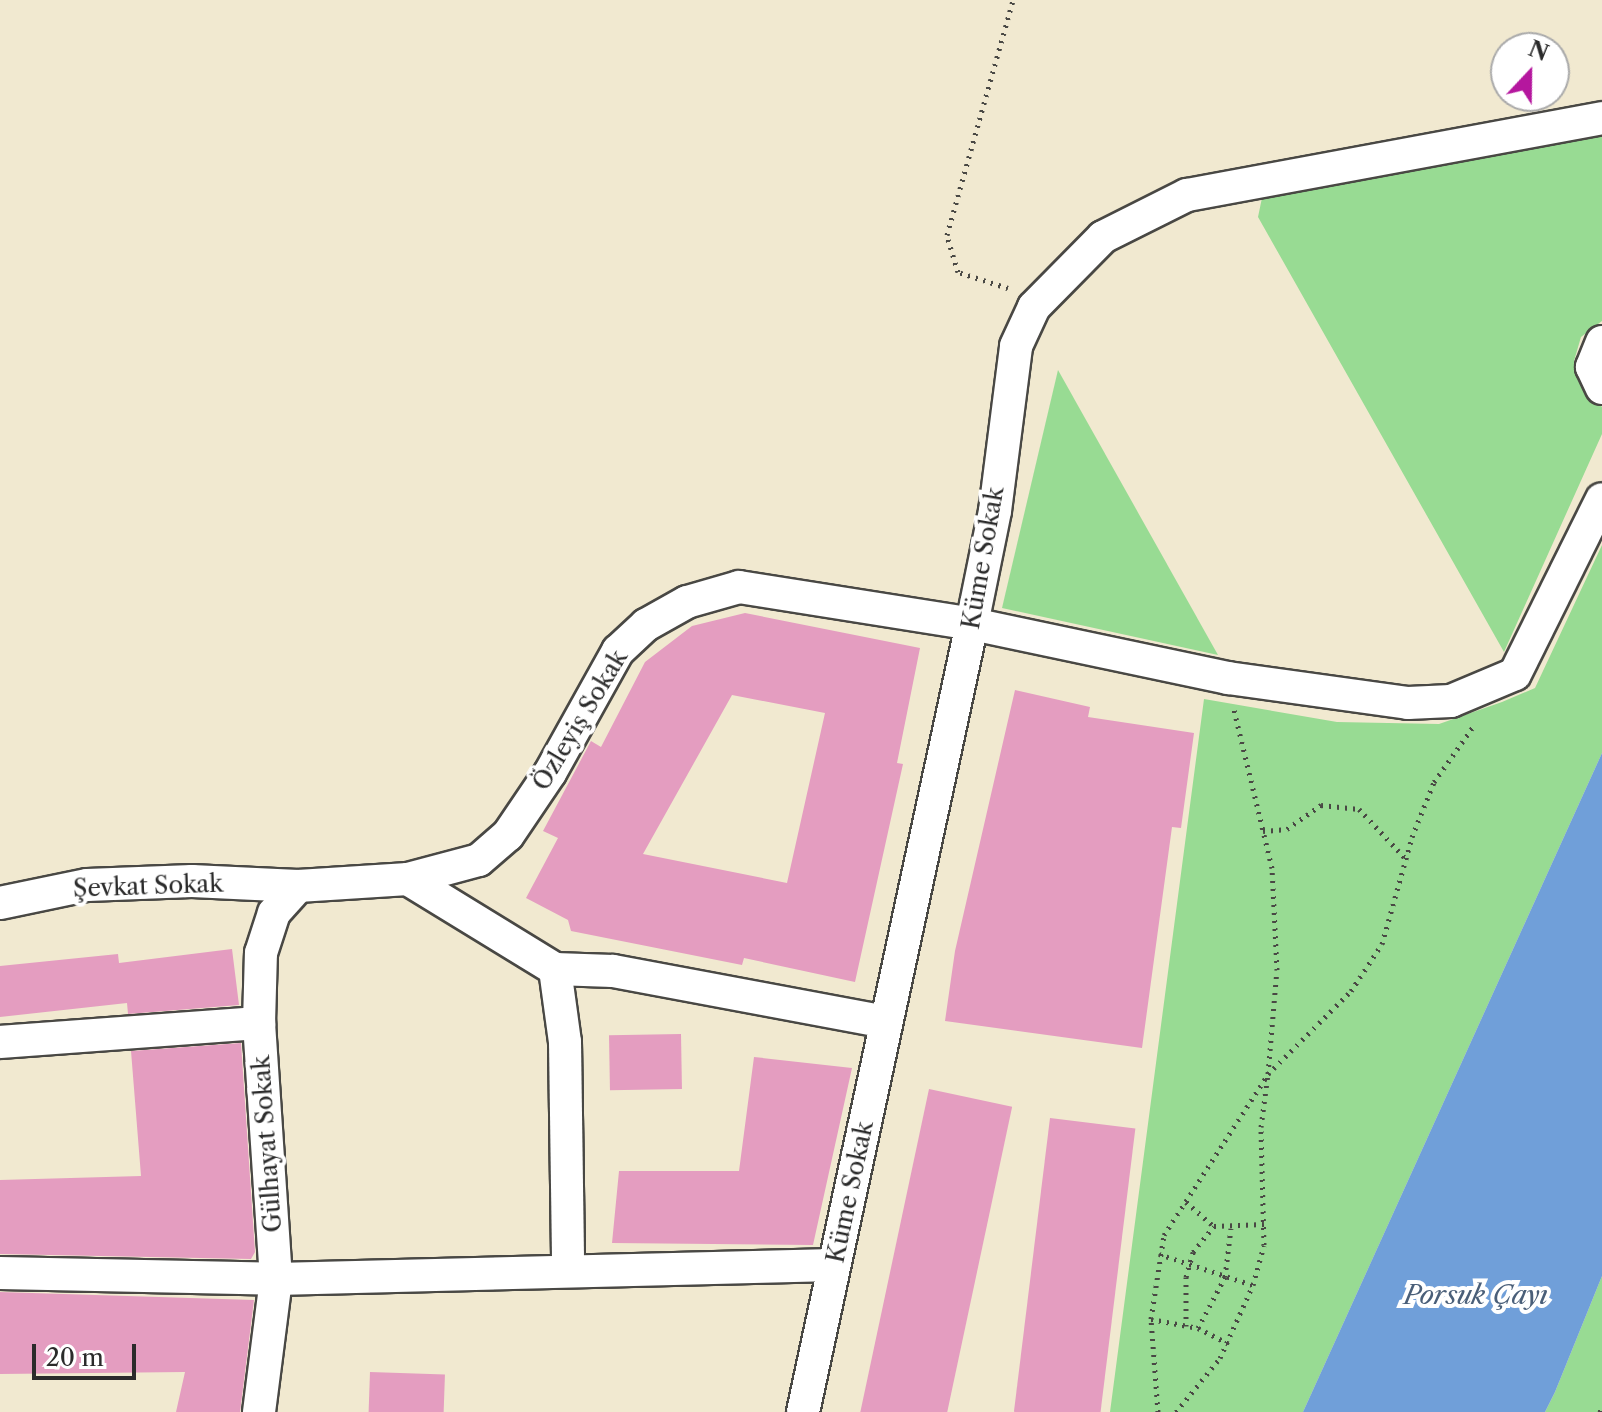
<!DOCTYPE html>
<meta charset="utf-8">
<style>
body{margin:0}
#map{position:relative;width:1602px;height:1412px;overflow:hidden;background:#f1e9d0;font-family:"Libre Caslon Text",serif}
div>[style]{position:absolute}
.green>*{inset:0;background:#98db93}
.water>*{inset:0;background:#709fd9}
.building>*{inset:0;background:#e49dc0;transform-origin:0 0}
.path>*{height:5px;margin-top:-2.5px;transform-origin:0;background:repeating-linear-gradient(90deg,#494844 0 2px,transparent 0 8px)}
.roads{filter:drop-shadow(2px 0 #494844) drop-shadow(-2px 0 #494844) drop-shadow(0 2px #494844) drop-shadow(0 -2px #494844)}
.street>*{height:32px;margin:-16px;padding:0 16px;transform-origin:16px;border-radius:16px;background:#fff}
span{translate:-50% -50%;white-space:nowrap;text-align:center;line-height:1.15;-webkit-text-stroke:8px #fff;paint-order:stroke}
.street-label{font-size:24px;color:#2b2b2b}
.water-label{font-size:26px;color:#4a5f79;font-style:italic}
.north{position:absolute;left:1490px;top:32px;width:80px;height:80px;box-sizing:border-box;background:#fff;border:2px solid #aaa;border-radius:50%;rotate:22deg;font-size:22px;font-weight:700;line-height:32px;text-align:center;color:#2b2b2b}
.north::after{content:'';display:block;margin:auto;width:28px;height:36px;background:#b5179e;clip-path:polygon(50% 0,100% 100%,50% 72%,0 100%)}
.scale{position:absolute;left:32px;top:1344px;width:104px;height:36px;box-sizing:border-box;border:4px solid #2b2b2b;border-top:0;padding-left:10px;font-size:24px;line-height:28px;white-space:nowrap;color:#2b2b2b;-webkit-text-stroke:6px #fff;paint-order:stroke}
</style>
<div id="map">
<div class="green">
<i style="clip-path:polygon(1602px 136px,1602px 321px,1581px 337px,1574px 361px,1579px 382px,1602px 407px,1602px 434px,1504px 652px,1258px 217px,1263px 193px,1547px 141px)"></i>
<i style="clip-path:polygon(1058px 370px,1218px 655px,1002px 608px)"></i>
<i style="clip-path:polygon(1602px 545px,1602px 753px,1303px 1412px,1110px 1412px,1204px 699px,1337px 722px,1439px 724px,1502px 702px,1535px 688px)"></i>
<i style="clip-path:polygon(1602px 1276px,1602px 1412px,1545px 1412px,1555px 1392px)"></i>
</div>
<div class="water">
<i style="clip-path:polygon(1602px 753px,1602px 1276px,1555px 1392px,1545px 1412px,1303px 1412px)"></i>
</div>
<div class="building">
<i style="clip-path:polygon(evenodd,745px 613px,920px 648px,897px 763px,903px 764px,855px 982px,744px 958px,742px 965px,571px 931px,568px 920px,526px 898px,558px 838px,543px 831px,591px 741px,601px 747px,645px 662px,692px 626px,745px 613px,732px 695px,825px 713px,787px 883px,643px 854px,732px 695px)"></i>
<i style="clip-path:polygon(1015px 690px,1090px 707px,1088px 717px,1194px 733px,1181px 828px,1172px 827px,1142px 1048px,945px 1021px,955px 951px)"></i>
<i style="clip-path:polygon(232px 949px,239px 1005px,128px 1014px,127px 1003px,0 1017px,0 966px,118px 954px,119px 963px)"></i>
<i style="left:681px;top:1034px;width:55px;height:72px;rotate:89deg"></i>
<i style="clip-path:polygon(241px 1043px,255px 1252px,251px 1259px,0 1254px,0 1180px,141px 1176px,131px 1051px)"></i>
<i style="clip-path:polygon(754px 1057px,852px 1068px,813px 1245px,612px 1243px,619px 1171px,739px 1171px)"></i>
<i style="left:929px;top:1089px;width:85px;height:331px;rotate:12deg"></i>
<i style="left:1050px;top:1118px;width:86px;height:296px;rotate:7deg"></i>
<i style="clip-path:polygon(0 1292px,254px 1300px,240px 1412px,176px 1412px,185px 1372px,0 1374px)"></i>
<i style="left:370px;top:1372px;width:75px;height:40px;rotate:2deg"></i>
</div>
<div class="path">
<i style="left:1008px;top:288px;width:52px;rotate:-162.3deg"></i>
<i style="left:958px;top:272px;width:39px;rotate:-107deg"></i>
<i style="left:947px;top:235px;width:244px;rotate:-74.3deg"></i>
<i style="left:1263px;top:831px;width:24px;rotate:-5deg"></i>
<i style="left:1287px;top:829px;width:42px;rotate:-35.2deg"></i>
<i style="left:1321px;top:805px;width:38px;rotate:6deg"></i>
<i style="left:1359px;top:809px;width:70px;rotate:46.7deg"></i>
<i style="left:1186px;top:1202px;width:37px;rotate:41deg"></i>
<i style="left:1214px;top:1226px;width:50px;rotate:-2.3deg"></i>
<i style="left:1159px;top:1254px;width:99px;rotate:18.3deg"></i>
<i style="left:1151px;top:1319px;width:48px;rotate:10.8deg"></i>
<i style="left:1198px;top:1328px;width:34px;rotate:27deg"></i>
<i style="left:1186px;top:1326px;width:49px;rotate:-90deg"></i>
<i style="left:1186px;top:1277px;width:26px;rotate:-74deg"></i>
<i style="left:1193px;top:1252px;width:33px;rotate:-51deg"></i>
<i style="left:1198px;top:1328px;width:58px;rotate:-62.1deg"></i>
<i style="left:1225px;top:1277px;width:49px;rotate:-83deg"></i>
<i style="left:1158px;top:1412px;width:93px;rotate:-94.3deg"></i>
<i style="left:1151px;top:1319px;width:85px;rotate:-81.2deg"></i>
<i style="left:1164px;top:1235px;width:192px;rotate:-57.1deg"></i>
<i style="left:1268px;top:1074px;width:104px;rotate:-85.1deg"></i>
<i style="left:1277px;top:970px;width:102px;rotate:-92.8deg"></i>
<i style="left:1272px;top:868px;width:163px;rotate:-103.5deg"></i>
<i style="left:1176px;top:1412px;width:70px;rotate:-50.8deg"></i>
<i style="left:1220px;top:1358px;width:80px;rotate:-65.7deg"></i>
<i style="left:1253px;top:1285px;width:41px;rotate:-74.6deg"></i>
<i style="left:1264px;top:1245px;width:118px;rotate:-91.5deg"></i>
<i style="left:1261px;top:1127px;width:53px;rotate:-82.5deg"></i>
<i style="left:1268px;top:1074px;width:117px;rotate:-45deg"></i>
<i style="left:1351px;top:991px;width:56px;rotate:-56.6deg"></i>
<i style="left:1382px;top:944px;width:111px;rotate:-74.3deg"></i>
<i style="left:1412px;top:837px;width:59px;rotate:-68.2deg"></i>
<i style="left:1434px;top:782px;width:67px;rotate:-54.7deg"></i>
<i style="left:1600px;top:1412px;width:6px;rotate:-72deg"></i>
</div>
<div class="roads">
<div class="street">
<i style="left:1602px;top:342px;width:27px;rotate:112deg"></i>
<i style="left:1592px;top:367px;width:23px;rotate:65deg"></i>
<i style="left:408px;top:879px;width:172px;rotate:31.5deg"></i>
<i style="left:555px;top:969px;width:74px;rotate:82.2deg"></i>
<i style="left:565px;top:1042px;width:228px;rotate:89.2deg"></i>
<i style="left:0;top:903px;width:89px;rotate:-11.7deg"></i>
<i style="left:87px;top:885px;width:105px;rotate:-2.2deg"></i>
<i style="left:192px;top:881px;width:106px;rotate:2.7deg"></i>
<i style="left:298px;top:886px;width:110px;rotate:-3.6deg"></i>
<i style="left:408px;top:879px;width:73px;rotate:-15deg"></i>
<i style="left:479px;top:860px;width:38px;rotate:-41deg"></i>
<i style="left:508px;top:835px;width:75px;rotate:-55.9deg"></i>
<i style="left:550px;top:773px;width:140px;rotate:-60.9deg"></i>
<i style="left:618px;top:651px;width:38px;rotate:-43deg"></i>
<i style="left:646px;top:625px;width:47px;rotate:-29.3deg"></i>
<i style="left:687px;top:602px;width:54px;rotate:-16.1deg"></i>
<i style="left:739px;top:587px;width:236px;rotate:9deg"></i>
<i style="left:972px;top:624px;width:262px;rotate:11.9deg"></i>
<i style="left:1228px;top:678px;width:182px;rotate:7.9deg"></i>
<i style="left:1408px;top:703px;width:43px;rotate:-2.7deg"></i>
<i style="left:1451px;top:701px;width:69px;rotate:-22.9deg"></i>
<i style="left:1515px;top:674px;width:195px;rotate:-63.6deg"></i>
<i style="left:555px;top:969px;width:58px;rotate:2deg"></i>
<i style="left:613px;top:971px;width:278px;rotate:10.6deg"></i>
<i style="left:0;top:1042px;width:260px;rotate:-4.2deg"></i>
<i style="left:0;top:1273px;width:276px;rotate:1.2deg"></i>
<i style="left:276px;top:1279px;width:558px;rotate:-1.44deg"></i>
<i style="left:259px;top:1412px;width:134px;rotate:-82.7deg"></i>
<i style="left:276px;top:1279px;width:257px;rotate:-93.8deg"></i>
<i style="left:259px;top:1023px;width:70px;rotate:-88.4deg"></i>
<i style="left:261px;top:953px;width:42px;rotate:-72deg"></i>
<i style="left:274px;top:913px;width:36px;rotate:-48deg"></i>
<i style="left:803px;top:1412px;width:806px;rotate:-77.9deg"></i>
<i style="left:972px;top:624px;width:115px;rotate:-78.5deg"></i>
<i style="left:995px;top:511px;width:166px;rotate:-82.7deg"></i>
<i style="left:1016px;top:346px;width:43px;rotate:-65.2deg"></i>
<i style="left:1034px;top:307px;width:98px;rotate:-45.4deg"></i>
<i style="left:1103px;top:237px;width:94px;rotate:-26.6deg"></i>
<i style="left:1187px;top:195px;width:422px;rotate:-10.5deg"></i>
</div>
</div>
<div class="street-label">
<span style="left:983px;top:558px;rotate:-80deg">Küme Sokak</span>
<span style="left:580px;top:720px;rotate:-59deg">Özleyiş Sokak</span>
<span style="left:148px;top:886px;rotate:-2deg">Şevkat Sokak</span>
<span style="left:267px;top:1144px;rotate:-94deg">Gülhayat Sokak</span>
<span style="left:850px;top:1192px;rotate:-78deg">Küme Sokak</span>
</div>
<div class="water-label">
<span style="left:1476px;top:1296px">Porsuk Çayı</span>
</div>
<div class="north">N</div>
<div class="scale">20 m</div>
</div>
